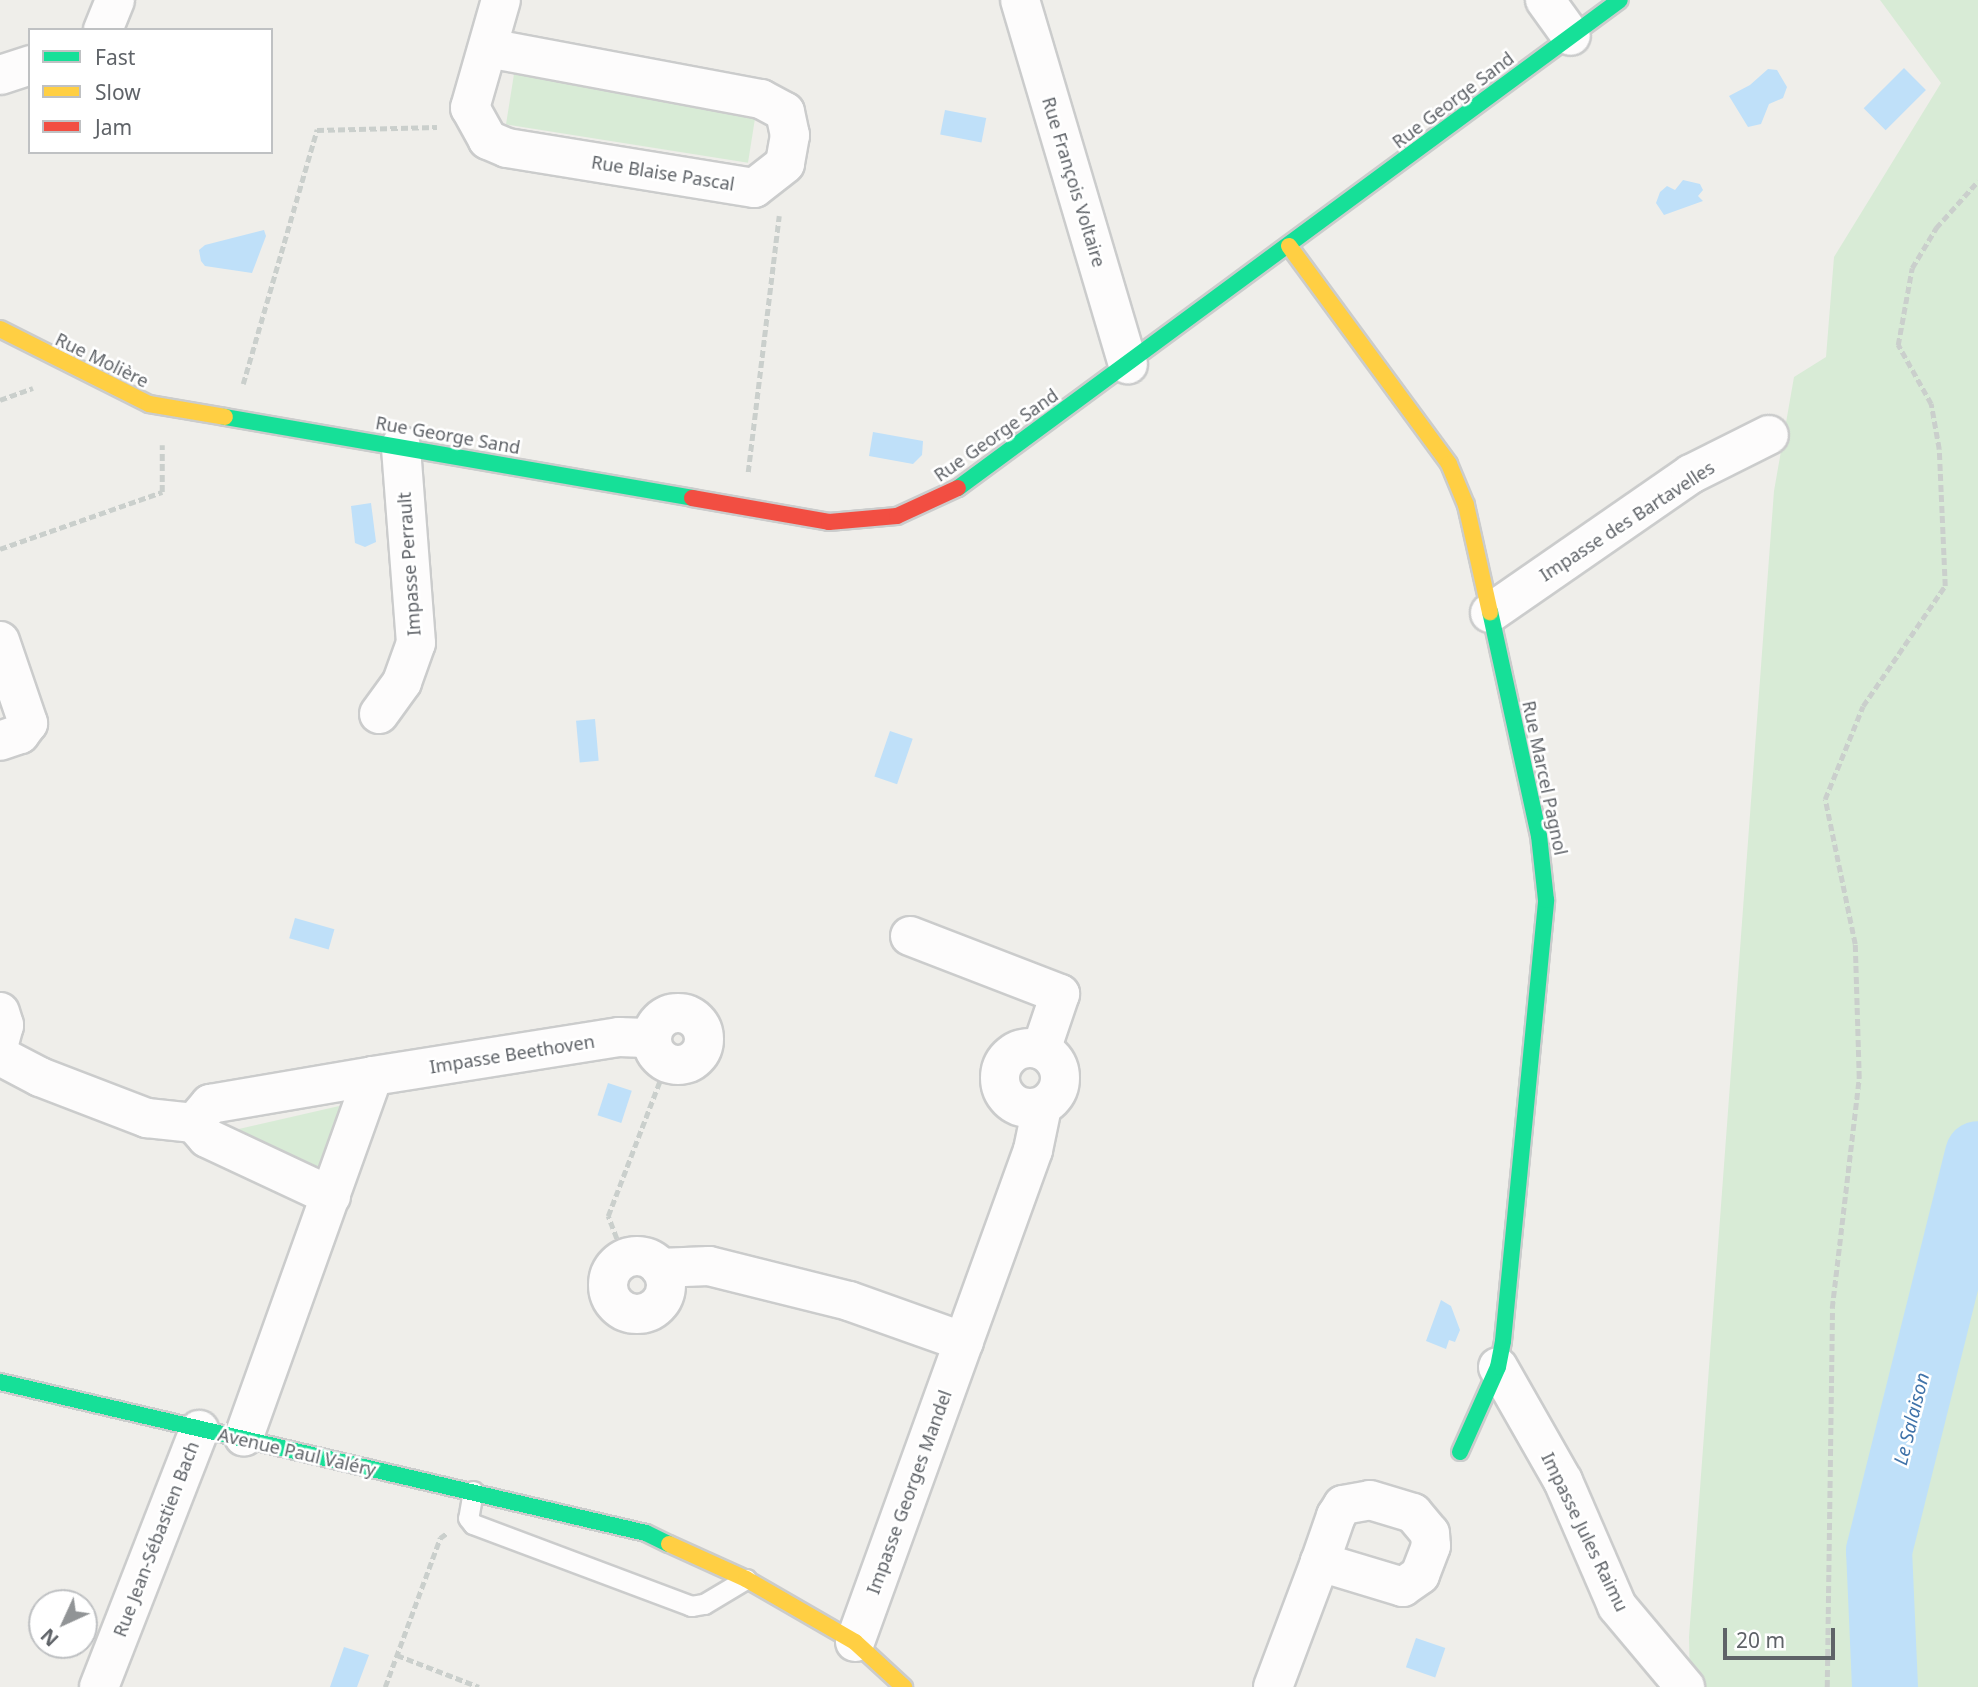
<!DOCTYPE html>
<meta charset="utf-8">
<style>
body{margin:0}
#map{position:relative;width:1978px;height:1687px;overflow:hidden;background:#efeeea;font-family:"Noto Sans",sans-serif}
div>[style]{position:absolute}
.green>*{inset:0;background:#d8ebd6;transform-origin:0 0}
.water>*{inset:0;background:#bfe0f9;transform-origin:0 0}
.river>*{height:66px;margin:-33px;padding:0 33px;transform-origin:33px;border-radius:33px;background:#bfe0f9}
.path>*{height:4.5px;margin-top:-2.25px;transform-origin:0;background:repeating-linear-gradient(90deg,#cacfcc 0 7px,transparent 0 10.5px)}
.roads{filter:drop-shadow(2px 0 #cbcccc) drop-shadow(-2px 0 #cbcccc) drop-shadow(0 2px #cbcccc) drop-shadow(0 -2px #cbcccc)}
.lane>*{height:19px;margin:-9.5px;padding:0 9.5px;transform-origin:9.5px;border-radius:9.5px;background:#fdfcfc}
.street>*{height:38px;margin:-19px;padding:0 19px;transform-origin:19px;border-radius:19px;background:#fdfcfc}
.street>.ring{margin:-19px;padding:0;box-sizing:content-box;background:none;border:38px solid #fdfcfc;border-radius:50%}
.fast>*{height:16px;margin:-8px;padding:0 8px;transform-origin:8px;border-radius:8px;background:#16e098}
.slow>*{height:16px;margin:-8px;padding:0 8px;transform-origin:8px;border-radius:8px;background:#ffcf43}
.jam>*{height:16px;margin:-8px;padding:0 8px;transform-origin:8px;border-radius:8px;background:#f24e42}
span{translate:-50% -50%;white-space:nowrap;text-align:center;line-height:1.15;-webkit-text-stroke:5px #fff;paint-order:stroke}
.street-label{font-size:18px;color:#5f6368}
.water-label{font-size:19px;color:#4174aa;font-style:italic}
.legend{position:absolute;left:28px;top:28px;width:245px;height:126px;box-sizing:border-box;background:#fff;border:2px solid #bfc1c3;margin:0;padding:9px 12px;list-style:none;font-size:21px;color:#5f6368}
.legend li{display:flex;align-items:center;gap:14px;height:35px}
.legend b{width:35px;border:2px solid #bfc1c3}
.north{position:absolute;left:28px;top:1589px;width:70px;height:70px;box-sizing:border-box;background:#fff;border:2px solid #bfc1c3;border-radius:50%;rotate:225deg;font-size:19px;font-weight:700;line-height:28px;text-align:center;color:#5f6368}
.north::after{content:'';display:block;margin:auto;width:24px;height:32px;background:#919496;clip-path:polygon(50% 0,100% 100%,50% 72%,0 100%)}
.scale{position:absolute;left:1723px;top:1628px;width:112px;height:32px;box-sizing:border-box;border:4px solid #5f6368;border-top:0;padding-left:9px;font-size:21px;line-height:24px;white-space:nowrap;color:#5f6368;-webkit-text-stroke:5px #fff;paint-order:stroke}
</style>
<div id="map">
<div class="green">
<i style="clip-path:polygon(1880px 0,1978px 0,1978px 1687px,1690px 1687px,1689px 1637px,1774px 491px,1794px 377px,1826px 357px,1834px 257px,1941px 83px)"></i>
<i style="left:514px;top:74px;width:245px;height:51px;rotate:9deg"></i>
<i style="clip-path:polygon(348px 1104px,321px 1169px,226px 1132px)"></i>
</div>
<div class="water">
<i style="left:1904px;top:68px;width:31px;height:57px;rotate:45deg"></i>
<i style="clip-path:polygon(1768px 69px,1777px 70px,1787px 87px,1783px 98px,1769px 104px,1761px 124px,1748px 127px,1729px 96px,1750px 85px)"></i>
<i style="left:945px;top:110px;width:42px;height:25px;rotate:11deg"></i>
<i style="clip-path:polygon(1683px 180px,1700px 184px,1703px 190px,1698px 196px,1703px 201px,1664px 215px,1656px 203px,1660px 192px,1667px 186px,1675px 190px)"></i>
<i style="clip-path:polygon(264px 230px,266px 236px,252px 273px,205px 266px,201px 261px,199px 250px,205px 245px)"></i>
<i style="clip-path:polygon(873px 432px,923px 441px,922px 455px,913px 464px,869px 456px)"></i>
<i style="clip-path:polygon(371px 503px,376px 542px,365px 547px,355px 543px,351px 506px)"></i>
<i style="left:595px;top:719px;width:42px;height:19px;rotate:85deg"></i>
<i style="left:890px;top:731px;width:24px;height:48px;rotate:19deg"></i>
<i style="left:295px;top:918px;width:41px;height:21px;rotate:16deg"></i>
<i style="left:608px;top:1083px;width:25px;height:34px;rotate:18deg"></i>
<i style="clip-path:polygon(1441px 1300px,1451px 1306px,1460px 1330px,1455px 1342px,1449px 1340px,1446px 1349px,1426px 1341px)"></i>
<i style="left:1416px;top:1638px;width:31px;height:31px;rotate:19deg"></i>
<i style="clip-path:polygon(344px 1647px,369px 1655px,357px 1687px,330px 1687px)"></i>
</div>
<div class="river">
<i style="left:1885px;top:1687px;width:136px;rotate:-92.5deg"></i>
<i style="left:1879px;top:1551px;width:409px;rotate:-76deg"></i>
</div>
<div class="path">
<i style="left:243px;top:384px;width:265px;rotate:-73.8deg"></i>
<i style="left:317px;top:130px;width:120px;rotate:-1.4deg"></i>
<i style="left:0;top:400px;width:35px;rotate:-20deg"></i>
<i style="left:748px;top:472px;width:258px;rotate:-83.1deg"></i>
<i style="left:0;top:549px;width:172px;rotate:-19.4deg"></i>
<i style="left:162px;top:492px;width:47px;rotate:-90deg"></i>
<i style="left:624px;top:1258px;width:45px;rotate:-110.9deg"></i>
<i style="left:608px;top:1216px;width:153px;rotate:-69deg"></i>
<i style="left:397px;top:1655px;width:88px;rotate:21.3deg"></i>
<i style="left:385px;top:1687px;width:159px;rotate:-69.7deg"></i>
<i style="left:440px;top:1538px;width:9px;rotate:-36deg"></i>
<i style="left:1827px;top:1687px;width:379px;rotate:-89.2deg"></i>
<i style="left:1832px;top:1308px;width:232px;rotate:-83.3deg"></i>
<i style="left:1859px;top:1078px;width:134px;rotate:-91.7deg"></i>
<i style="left:1855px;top:944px;width:148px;rotate:-101.7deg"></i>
<i style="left:1825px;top:799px;width:100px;rotate:-67.8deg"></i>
<i style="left:1863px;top:706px;width:145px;rotate:-55.7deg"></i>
<i style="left:1945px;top:586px;width:137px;rotate:-92.5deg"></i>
<i style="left:1939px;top:449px;width:46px;rotate:-100.1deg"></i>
<i style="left:1931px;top:404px;width:68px;rotate:-119.2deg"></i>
<i style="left:1898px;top:345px;width:78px;rotate:-79.7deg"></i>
<i style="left:1912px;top:268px;width:47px;rotate:-59deg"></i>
<i style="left:1936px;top:228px;width:63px;rotate:-48.2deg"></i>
</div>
<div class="roads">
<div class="lane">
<i style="left:473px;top:1491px;width:27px;rotate:100deg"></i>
<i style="left:468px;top:1518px;width:8px;rotate:50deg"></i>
<i style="left:473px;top:1524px;width:233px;rotate:20.6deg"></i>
<i style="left:691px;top:1606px;width:13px;rotate:-9deg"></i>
<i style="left:704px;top:1604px;width:49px;rotate:-30.8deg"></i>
</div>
<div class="street">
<i style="left:1020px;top:0;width:380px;rotate:73.5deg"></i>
<i style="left:1545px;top:0;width:44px;rotate:54.2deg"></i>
<i style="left:103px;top:30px;width:32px;rotate:-68deg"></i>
<i style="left:488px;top:48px;width:278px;rotate:10.6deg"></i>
<i style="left:761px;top:99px;width:27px;rotate:28deg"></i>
<i style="left:785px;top:112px;width:24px;rotate:78deg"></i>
<i style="left:790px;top:135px;width:29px;rotate:100deg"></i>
<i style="left:785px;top:164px;width:39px;rotate:142deg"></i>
<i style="left:754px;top:188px;width:250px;rotate:-170.8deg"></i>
<i style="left:507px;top:148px;width:21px;rotate:-157deg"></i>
<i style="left:488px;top:140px;width:37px;rotate:-119deg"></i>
<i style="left:470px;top:108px;width:112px;rotate:-74deg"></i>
<i style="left:0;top:75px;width:32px;rotate:-18deg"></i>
<i style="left:1490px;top:613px;width:244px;rotate:-34.7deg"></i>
<i style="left:1691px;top:474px;width:87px;rotate:-26.6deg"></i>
<i style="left:0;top:641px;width:87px;rotate:71.1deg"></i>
<i style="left:28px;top:723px;width:14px;rotate:126deg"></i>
<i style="left:20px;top:734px;width:21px;rotate:161deg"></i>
<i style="left:379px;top:714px;width:39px;rotate:-54deg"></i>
<i style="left:402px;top:682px;width:41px;rotate:-70.3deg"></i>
<i style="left:416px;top:643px;width:198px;rotate:-94.4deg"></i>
<i style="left:910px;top:936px;width:161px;rotate:21.1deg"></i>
<i style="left:1060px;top:994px;width:59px;rotate:108.7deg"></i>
<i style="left:0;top:1012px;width:14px;rotate:73deg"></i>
<i style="left:4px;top:1025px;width:16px;rotate:105deg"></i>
<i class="ring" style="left:652px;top:1013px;width:14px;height:14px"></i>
<i class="ring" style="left:1000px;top:1048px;width:22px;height:22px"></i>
<i style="left:0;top:1056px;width:45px;rotate:27.7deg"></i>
<i style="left:40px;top:1077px;width:115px;rotate:21deg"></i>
<i style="left:147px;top:1118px;width:47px;rotate:6.1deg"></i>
<i style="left:194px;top:1123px;width:25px;rotate:-50deg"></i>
<i style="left:210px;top:1104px;width:165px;rotate:-9.7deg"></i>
<i style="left:373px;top:1076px;width:383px;rotate:109.7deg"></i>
<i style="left:373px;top:1076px;width:249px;rotate:-9deg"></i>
<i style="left:619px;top:1037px;width:33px;rotate:2deg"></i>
<i style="left:194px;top:1123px;width:20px;rotate:49deg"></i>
<i style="left:207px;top:1138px;width:137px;rotate:25.1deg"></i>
<i class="ring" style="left:608px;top:1256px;width:20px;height:20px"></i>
<i style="left:660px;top:1268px;width:49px;rotate:-2.3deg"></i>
<i style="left:709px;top:1266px;width:144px;rotate:14deg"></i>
<i style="left:849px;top:1301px;width:122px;rotate:19.6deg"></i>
<i style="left:1498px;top:1367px;width:131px;rotate:60.3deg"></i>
<i style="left:1563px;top:1481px;width:136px;rotate:66.6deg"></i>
<i style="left:1617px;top:1606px;width:106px;rotate:50deg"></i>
<i style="left:855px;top:1642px;width:523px;rotate:-70.11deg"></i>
<i style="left:1033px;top:1150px;width:44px;rotate:-78.2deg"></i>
<i style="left:99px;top:1687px;width:276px;rotate:-68.7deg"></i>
<i style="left:1273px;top:1687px;width:134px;rotate:-69.4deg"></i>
<i style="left:1320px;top:1562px;width:49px;rotate:-70.8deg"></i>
<i style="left:1336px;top:1516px;width:13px;rotate:-58deg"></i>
<i style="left:1343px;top:1505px;width:27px;rotate:-10deg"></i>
<i style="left:1370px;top:1500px;width:45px;rotate:16.8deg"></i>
<i style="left:1413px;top:1513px;width:26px;rotate:50deg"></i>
<i style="left:1430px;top:1533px;width:13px;rotate:86deg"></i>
<i style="left:1431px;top:1546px;width:31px;rotate:111deg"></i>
<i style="left:1420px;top:1575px;width:21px;rotate:145deg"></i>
<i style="left:1403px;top:1587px;width:87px;rotate:-163.2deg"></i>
</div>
<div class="fast">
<i style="left:225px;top:417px;width:474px;rotate:9.8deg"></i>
<i style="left:958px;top:488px;width:822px;rotate:-36.4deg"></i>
<i style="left:0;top:1382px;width:663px;rotate:13.16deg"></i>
<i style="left:646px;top:1533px;width:25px;rotate:26deg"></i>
<i style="left:1460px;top:1452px;width:93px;rotate:-65.9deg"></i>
<i style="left:1498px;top:1367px;width:26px;rotate:-79deg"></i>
<i style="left:1503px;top:1341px;width:443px;rotate:-84.4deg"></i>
<i style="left:1546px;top:900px;width:64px;rotate:-96.2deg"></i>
<i style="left:1539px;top:836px;width:229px;rotate:-102.3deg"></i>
</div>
<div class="slow">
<i style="left:1289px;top:246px;width:270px;rotate:53.7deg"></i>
<i style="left:1449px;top:464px;width:44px;rotate:67.5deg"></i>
<i style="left:1466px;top:505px;width:110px;rotate:77.4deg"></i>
<i style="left:0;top:329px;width:167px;rotate:26.7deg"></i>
<i style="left:149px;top:404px;width:77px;rotate:9.7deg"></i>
<i style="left:669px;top:1544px;width:85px;rotate:24.4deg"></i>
<i style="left:746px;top:1579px;width:126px;rotate:30deg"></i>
<i style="left:855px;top:1642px;width:67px;rotate:42.6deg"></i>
</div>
<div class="jam">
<i style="left:692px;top:498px;width:139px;rotate:9.9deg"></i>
<i style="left:829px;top:522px;width:68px;rotate:-5deg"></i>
<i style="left:897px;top:516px;width:67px;rotate:-24.7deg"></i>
</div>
</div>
<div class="street-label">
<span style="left:1453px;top:100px;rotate:-37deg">Rue George Sand</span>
<span style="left:663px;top:173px;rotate:9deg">Rue Blaise Pascal</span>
<span style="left:1074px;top:182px;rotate:73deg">Rue François Voltaire</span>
<span style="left:102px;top:360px;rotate:26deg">Rue Molière</span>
<span style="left:448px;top:435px;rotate:10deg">Rue George Sand</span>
<span style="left:996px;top:435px;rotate:-35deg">Rue George Sand</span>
<span style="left:1627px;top:521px;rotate:-33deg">Impasse des Bartavelles</span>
<span style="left:409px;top:564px;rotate:-94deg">Impasse Perrault</span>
<span style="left:1545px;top:778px;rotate:78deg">Rue Marcel Pagnol</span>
<span style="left:512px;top:1054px;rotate:-9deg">Impasse Beethoven</span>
<span style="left:297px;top:1452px;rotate:13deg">Avenue Paul Valéry</span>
<span style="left:909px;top:1492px;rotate:-70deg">Impasse Georges Mandel</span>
<span style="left:1585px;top:1532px;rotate:64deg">Impasse Jules Raimu</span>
<span style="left:156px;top:1539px;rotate:-69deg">Rue Jean-Sébastien Bach</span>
</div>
<div class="water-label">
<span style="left:1912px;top:1419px;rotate:-76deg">Le Salaison</span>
</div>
<ul class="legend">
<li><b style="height:9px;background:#16e098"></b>Fast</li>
<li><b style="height:9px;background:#ffcf43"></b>Slow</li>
<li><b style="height:9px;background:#f24e42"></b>Jam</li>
</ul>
<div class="north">N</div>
<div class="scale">20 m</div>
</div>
